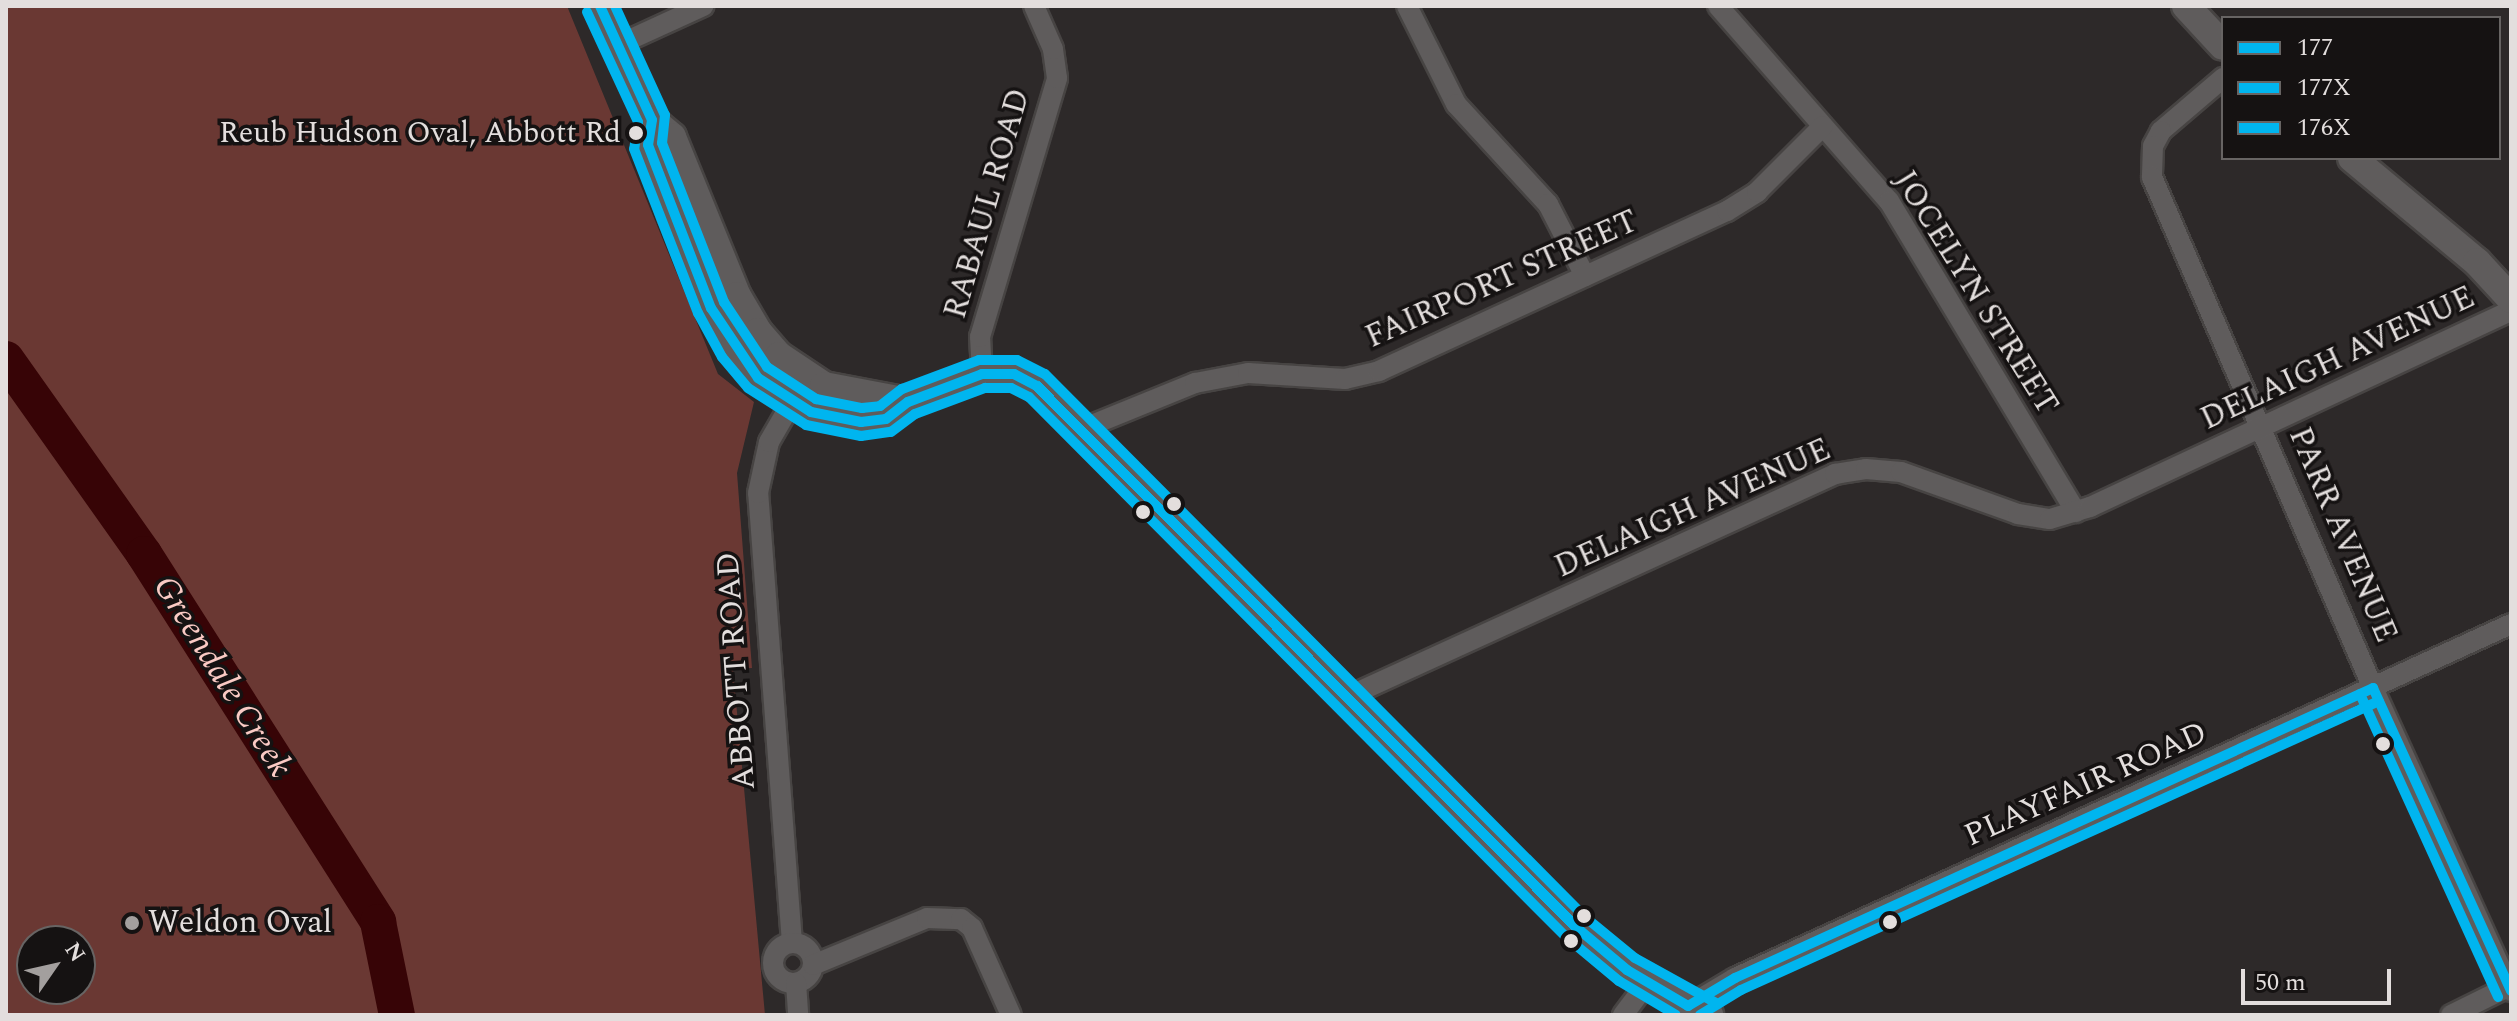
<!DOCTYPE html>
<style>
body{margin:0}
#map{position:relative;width:2517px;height:1021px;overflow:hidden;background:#2d2929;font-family:Spectral,serif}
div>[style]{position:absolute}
.green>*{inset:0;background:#6a3833}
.river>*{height:36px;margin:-18px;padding:0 18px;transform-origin:18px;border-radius:18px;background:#370406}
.roads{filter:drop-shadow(2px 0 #474443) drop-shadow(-2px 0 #474443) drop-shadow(0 2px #474443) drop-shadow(0 -2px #474443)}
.street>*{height:20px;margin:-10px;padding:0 10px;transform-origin:10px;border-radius:10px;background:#5f5c5c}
.street>.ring{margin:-10px;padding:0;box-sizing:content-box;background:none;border:20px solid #5f5c5c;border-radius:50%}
.secondary>*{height:28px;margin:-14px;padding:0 14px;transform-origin:14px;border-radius:14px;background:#5f5c5c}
.bus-1>*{height:10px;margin:-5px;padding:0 5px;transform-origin:5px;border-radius:5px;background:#00b5ef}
.bus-2>*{height:10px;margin:-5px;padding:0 5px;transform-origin:5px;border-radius:5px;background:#00b5ef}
.bus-3>*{height:10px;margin:-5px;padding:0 5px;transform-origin:5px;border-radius:5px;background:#00b5ef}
.dots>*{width:22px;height:22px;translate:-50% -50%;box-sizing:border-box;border:4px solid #151212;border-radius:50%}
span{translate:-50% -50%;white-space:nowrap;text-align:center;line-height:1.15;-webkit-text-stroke:7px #151212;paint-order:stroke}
.bus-label{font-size:30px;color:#e3dedd}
.right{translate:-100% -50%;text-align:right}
.street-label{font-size:32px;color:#e3dedd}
.poi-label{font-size:32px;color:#e3dedd}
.left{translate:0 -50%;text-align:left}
.water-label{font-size:34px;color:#facac4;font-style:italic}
.frame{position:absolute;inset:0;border:8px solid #e3dedd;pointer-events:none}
.legend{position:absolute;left:2221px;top:16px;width:280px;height:144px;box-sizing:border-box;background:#151212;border:2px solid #676463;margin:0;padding:10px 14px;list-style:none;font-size:24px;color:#e3dedd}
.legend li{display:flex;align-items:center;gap:16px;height:40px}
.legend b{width:40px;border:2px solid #676463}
.north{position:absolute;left:16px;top:925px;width:80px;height:80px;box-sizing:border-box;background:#151212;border:2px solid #676463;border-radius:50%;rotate:56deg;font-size:22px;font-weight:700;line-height:32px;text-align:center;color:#e3dedd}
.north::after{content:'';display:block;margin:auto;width:28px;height:36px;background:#a39f9e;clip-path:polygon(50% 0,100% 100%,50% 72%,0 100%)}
.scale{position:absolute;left:2241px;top:969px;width:150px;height:36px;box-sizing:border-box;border:4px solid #e3dedd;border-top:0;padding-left:10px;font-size:24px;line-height:28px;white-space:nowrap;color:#e3dedd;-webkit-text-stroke:6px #151212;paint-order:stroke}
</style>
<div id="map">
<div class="green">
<i style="clip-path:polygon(evenodd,6px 6px,567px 6px,718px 374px,754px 402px,737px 473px,752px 668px,733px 669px,765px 1015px,6px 1015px,6px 6px,32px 941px,80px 941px,80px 989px,32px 989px,32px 941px)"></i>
</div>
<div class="river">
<i style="left:6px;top:359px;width:239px;rotate:54.7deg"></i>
<i style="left:144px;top:554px;width:436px;rotate:57.5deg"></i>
<i style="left:378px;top:922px;width:95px;rotate:78.5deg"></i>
</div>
<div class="roads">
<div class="street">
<i style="left:1407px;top:6px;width:110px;rotate:63.4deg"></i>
<i style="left:1456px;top:104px;width:136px;rotate:47.4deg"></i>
<i style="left:1548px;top:204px;width:81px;rotate:62.8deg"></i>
<i style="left:1718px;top:6px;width:259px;rotate:48.8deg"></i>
<i style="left:1889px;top:201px;width:363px;rotate:59deg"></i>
<i style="left:618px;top:45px;width:94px;rotate:-24.6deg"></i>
<i style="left:2223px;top:78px;width:82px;rotate:139.5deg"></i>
<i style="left:2161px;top:131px;width:17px;rotate:118deg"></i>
<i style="left:2153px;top:146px;width:31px;rotate:92deg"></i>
<i style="left:2152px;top:177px;width:557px;rotate:66.61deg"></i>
<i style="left:2373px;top:688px;width:333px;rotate:65.5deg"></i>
<i style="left:982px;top:374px;width:37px;rotate:-93deg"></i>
<i style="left:980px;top:337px;width:270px;rotate:-73.4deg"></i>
<i style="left:1057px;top:78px;width:29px;rotate:-98deg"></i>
<i style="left:1053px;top:49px;width:47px;rotate:-113.8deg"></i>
<i style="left:1082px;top:429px;width:122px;rotate:-22.2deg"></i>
<i style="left:1195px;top:383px;width:54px;rotate:-10.7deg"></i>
<i style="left:1248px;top:373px;width:97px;rotate:3.5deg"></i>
<i style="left:1345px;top:379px;width:35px;rotate:-13deg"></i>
<i style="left:1379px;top:371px;width:383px;rotate:-24.7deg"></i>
<i style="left:1727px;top:211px;width:36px;rotate:-32deg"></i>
<i style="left:1757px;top:192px;width:93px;rotate:-45deg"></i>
<i style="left:1347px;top:697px;width:537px;rotate:-24.56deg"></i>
<i style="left:1835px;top:474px;width:31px;rotate:-9deg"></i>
<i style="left:1866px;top:469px;width:35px;rotate:5deg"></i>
<i style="left:1901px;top:472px;width:124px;rotate:19.7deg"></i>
<i style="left:2018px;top:514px;width:32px;rotate:9deg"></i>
<i style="left:2050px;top:519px;width:42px;rotate:-16.7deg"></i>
<i style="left:2090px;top:507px;width:464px;rotate:-25deg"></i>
<i style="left:792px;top:943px;width:451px;rotate:-94.3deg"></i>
<i style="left:758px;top:493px;width:52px;rotate:-77.8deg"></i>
<i style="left:769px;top:442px;width:60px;rotate:-60deg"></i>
<i class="ring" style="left:773px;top:943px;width:20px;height:20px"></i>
<i style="left:813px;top:965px;width:123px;rotate:-22.4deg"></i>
<i style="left:927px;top:918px;width:34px;rotate:2deg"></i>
<i style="left:961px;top:919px;width:14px;rotate:39deg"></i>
<i style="left:972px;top:928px;width:95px;rotate:65.9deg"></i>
<i style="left:796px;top:983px;width:32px;rotate:86deg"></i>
<i style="left:1688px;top:1006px;width:55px;rotate:-30.8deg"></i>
<i style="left:1735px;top:978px;width:853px;rotate:-24.52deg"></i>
<i style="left:1623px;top:1015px;width:40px;rotate:-53deg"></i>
<i style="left:2451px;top:1015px;width:64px;rotate:-26.2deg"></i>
</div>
<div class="secondary">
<i style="left:600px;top:6px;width:125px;rotate:65.5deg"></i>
<i style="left:652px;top:120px;width:26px;rotate:40deg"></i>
<i style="left:672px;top:137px;width:172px;rotate:67.8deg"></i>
<i style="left:737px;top:296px;width:42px;rotate:59.7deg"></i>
<i style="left:758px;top:332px;width:32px;rotate:49deg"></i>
<i style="left:779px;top:356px;width:54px;rotate:33.7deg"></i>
<i style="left:824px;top:386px;width:86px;rotate:10.8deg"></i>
<i style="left:2186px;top:6px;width:54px;rotate:47.2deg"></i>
<i style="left:652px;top:120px;width:25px;rotate:99deg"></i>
<i style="left:648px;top:145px;width:74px;rotate:71.1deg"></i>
<i style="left:672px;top:215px;width:101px;rotate:67.2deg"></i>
<i style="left:711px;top:308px;width:47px;rotate:60.7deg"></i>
<i style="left:734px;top:349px;width:38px;rotate:50deg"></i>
<i style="left:758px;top:378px;width:63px;rotate:32.7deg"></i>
<i style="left:811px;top:412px;width:51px;rotate:11.3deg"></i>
<i style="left:861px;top:422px;width:25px;rotate:-7deg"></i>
<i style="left:886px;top:419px;width:28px;rotate:-38deg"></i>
<i style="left:908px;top:402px;width:79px;rotate:-20.7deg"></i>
<i style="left:982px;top:374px;width:32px"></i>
<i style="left:1014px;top:374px;width:26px;rotate:28deg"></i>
<i style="left:1037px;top:386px;width:764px;rotate:45.11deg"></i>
<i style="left:1576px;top:927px;width:67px;rotate:40.1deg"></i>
<i style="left:1627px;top:970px;width:94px;rotate:28.8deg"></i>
<i style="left:2352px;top:158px;width:163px;rotate:39.8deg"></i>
<i style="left:2477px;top:262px;width:50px;rotate:47.4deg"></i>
</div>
</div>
<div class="bus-1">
<i style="left:600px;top:6px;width:125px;rotate:65.5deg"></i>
<i style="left:652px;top:120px;width:25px;rotate:99deg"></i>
<i style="left:648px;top:145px;width:175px;rotate:68.9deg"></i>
<i style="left:711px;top:308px;width:84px;rotate:56.1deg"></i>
<i style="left:758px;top:378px;width:63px;rotate:32.7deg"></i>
<i style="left:811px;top:412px;width:51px;rotate:11.3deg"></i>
<i style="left:861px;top:422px;width:25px;rotate:-7deg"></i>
<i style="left:886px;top:419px;width:28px;rotate:-38deg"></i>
<i style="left:908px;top:402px;width:79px;rotate:-20.7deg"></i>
<i style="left:982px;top:374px;width:32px"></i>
<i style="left:1014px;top:374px;width:26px;rotate:28deg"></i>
<i style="left:1037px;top:386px;width:764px;rotate:45.11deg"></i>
<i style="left:1576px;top:927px;width:67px;rotate:40.1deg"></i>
<i style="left:1627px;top:970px;width:71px;rotate:30.5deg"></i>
<i style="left:2373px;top:688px;width:333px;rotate:65.5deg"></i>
<i style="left:1688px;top:1006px;width:55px;rotate:-30.8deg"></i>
<i style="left:1735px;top:978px;width:701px;rotate:-24.44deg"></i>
</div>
<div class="bus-2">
<i style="left:587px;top:12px;width:121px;rotate:65.1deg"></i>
<i style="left:638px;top:122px;width:27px;rotate:98deg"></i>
<i style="left:634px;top:149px;width:176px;rotate:68.7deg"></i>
<i style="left:698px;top:313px;width:50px;rotate:61.4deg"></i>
<i style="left:722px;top:357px;width:40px;rotate:50deg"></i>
<i style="left:748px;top:388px;width:69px;rotate:32.5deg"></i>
<i style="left:806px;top:425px;width:56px;rotate:11.3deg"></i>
<i style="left:861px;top:436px;width:30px;rotate:-8deg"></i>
<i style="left:891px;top:432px;width:30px;rotate:-37deg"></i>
<i style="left:915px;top:414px;width:75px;rotate:-20.4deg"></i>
<i style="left:985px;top:388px;width:26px"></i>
<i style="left:1011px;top:388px;width:20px;rotate:27deg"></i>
<i style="left:1029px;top:397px;width:762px;rotate:45.16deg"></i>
<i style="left:1566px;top:937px;width:69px;rotate:39.7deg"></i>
<i style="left:1619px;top:981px;width:66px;rotate:30.8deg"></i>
<i style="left:2360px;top:694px;width:333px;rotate:65.5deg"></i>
<i style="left:1700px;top:1015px;width:48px;rotate:-31.4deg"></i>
<i style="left:1741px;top:990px;width:700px;rotate:-24.37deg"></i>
</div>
<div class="bus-3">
<i style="left:615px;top:6px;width:120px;rotate:65.4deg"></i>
<i style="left:665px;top:115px;width:28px;rotate:96deg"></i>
<i style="left:662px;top:143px;width:171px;rotate:68.7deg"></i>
<i style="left:724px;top:302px;width:78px;rotate:56.5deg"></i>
<i style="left:767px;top:367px;width:59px;rotate:33.1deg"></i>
<i style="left:816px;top:399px;width:47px;rotate:11.1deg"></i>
<i style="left:862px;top:408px;width:18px;rotate:-6deg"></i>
<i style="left:880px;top:406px;width:28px;rotate:-38deg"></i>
<i style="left:902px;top:389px;width:82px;rotate:-20.6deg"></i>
<i style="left:979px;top:360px;width:38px"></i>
<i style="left:1017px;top:360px;width:31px;rotate:27deg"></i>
<i style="left:1045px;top:374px;width:766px;rotate:45.16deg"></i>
<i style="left:1585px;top:917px;width:65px;rotate:39.4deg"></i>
<i style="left:1635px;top:958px;width:93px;rotate:29.1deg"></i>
</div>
<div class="dots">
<i style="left:636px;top:133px;background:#e3dedd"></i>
<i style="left:1174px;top:504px;background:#e3dedd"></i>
<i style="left:1143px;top:512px;background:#e3dedd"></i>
<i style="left:2383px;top:744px;background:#e3dedd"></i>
<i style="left:1584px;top:916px;background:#e3dedd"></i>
<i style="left:1890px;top:922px;background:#e3dedd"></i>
<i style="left:132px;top:923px;background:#a39f9e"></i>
<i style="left:1571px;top:941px;background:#e3dedd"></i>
</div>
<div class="bus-label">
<span class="right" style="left:621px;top:133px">Reub Hudson Oval, Abbott Rd</span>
</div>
<div class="street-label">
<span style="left:988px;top:204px;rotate:-74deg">RABAUL ROAD</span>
<span style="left:1502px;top:280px;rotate:-24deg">FAIRPORT STREET</span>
<span style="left:1975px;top:293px;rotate:58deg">JOCELYN STREET</span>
<span style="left:2338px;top:359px;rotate:-25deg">DELAIGH AVENUE</span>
<span style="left:1693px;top:509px;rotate:-24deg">DELAIGH AVENUE</span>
<span style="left:2342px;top:535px;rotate:67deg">PARR AVENUE</span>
<span style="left:737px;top:671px;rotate:-94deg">ABBOTT ROAD</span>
<span style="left:2086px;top:785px;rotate:-24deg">PLAYFAIR ROAD</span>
</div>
<div class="poi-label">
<span class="left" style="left:148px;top:923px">Weldon Oval</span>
</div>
<div class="water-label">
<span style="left:222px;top:677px;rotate:58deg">Greendale Creek</span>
</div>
<div class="frame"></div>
<ul class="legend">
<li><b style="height:10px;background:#00b5ef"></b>177</li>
<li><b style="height:10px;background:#00b5ef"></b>177X</li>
<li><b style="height:10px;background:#00b5ef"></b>176X</li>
</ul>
<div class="north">N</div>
<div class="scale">50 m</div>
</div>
